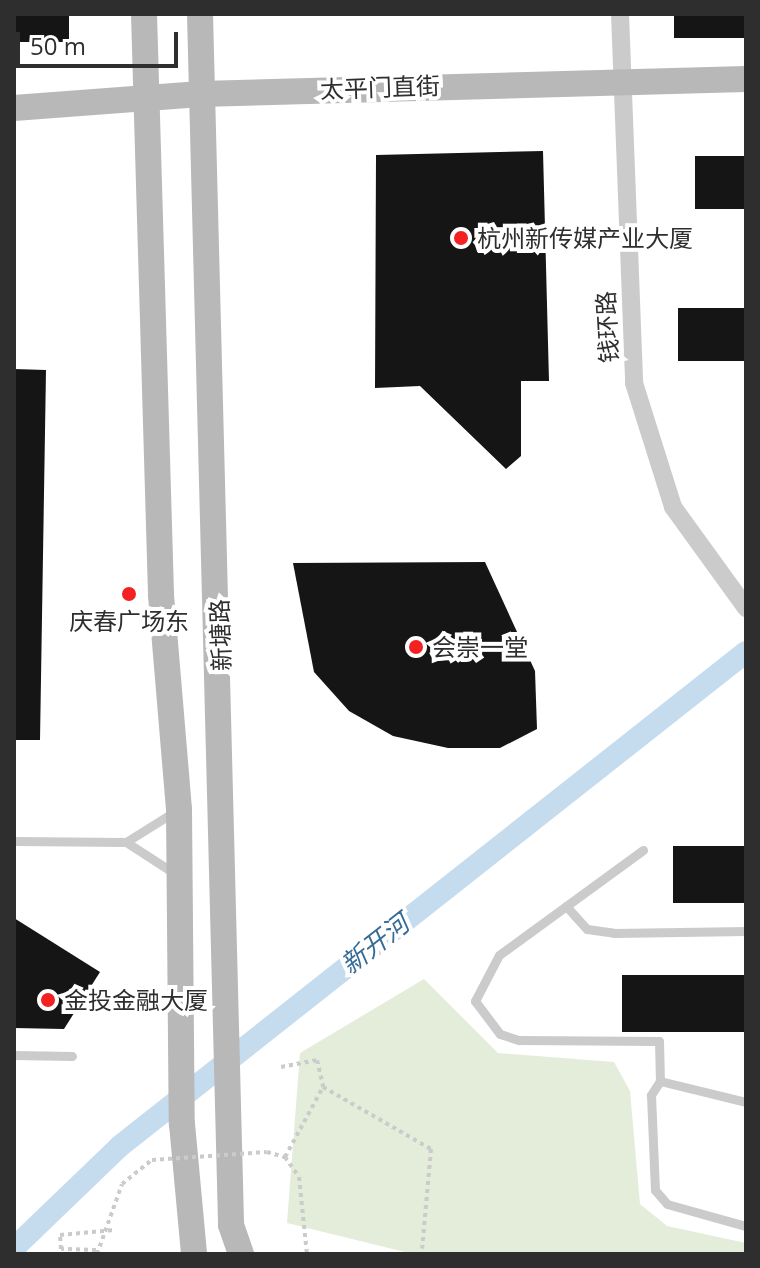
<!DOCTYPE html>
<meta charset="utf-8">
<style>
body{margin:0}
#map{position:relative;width:760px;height:1268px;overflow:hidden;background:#fff;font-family:"Open Sans","Noto Sans SC",sans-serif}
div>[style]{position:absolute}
.green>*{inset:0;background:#e3edda}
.canal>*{height:22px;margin:-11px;padding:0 11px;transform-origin:11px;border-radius:11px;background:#c5dbee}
.building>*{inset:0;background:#151515;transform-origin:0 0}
.path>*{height:4px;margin-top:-2px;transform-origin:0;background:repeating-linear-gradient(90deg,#cbcbcb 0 4px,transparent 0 8px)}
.lane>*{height:9px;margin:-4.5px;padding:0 4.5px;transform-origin:4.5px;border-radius:4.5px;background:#cbcbcb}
.street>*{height:18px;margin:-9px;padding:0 9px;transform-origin:9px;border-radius:9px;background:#cbcbcb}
.secondary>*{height:26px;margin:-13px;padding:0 13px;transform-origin:13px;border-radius:13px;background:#b8b8b8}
.path-bridge>*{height:4px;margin-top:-2px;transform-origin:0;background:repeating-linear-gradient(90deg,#cbcbcb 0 4px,transparent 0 8px)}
.dots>*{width:22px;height:22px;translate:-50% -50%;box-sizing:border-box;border:4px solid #fff;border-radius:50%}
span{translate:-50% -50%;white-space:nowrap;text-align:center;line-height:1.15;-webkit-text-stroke:8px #fff;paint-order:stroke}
.street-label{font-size:24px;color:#2e2e2e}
.poi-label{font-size:24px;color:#2e2e2e}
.left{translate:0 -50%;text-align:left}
.water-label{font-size:26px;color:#356b97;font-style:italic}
.frame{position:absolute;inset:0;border:16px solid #2e2e2e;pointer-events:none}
.scale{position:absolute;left:16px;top:32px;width:162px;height:36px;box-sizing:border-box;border:4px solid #2e2e2e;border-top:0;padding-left:10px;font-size:24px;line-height:28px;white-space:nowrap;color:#2e2e2e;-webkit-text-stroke:6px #fff;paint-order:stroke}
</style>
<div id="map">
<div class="green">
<i style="clip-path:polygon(424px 979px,498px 1053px,614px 1062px,630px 1091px,640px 1204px,667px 1226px,746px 1243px,746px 1254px,413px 1254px,287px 1223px,300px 1053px)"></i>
</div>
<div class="canal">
<i style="left:14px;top:1248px;width:147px;rotate:-43.9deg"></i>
<i style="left:120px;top:1146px;width:797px;rotate:-38.28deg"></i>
</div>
<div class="building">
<i style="left:14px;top:14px;width:55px;height:28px"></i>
<i style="left:674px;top:14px;width:72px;height:24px"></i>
<i style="clip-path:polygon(543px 151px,549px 381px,521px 381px,521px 456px,506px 469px,420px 386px,375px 388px,376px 155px)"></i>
<i style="left:746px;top:156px;width:53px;height:51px;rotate:90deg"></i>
<i style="left:746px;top:308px;width:53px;height:68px;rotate:90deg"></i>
<i style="clip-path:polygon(14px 369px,46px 370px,40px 740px,14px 740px)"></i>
<i style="clip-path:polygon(485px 562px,535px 671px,537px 729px,500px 748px,448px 748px,393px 736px,349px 711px,314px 672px,293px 563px)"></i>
<i style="left:746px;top:846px;width:57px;height:73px;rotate:90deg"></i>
<i style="clip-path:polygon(14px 918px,100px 972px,64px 1029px,14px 1028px)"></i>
<i style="left:746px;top:975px;width:57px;height:124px;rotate:90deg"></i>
</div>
<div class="path">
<i style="left:281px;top:1067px;width:37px;rotate:-11deg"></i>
<i style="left:317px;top:1060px;width:28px;rotate:77deg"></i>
<i style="left:323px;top:1087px;width:125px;rotate:29.9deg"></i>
<i style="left:431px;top:1149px;width:100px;rotate:95.1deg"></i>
<i style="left:285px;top:1157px;width:80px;rotate:-61.5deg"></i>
<i style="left:96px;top:1250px;width:35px;rotate:-178deg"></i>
<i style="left:61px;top:1249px;width:14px;rotate:-94deg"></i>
<i style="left:60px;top:1235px;width:54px;rotate:-5.3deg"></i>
</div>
<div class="lane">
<i style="left:14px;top:841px;width:112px;rotate:0.5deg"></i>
<i style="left:126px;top:842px;width:57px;rotate:-32deg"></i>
<i style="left:126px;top:842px;width:61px;rotate:32.9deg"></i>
<i style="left:643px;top:850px;width:178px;rotate:143.9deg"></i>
<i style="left:499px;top:955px;width:52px;rotate:117.6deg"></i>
<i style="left:475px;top:1001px;width:41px;rotate:52.9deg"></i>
<i style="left:500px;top:1034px;width:20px;rotate:18deg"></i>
<i style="left:519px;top:1040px;width:140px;rotate:0.4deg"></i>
<i style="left:659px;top:1041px;width:40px;rotate:88.6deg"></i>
<i style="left:660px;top:1081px;width:89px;rotate:13.7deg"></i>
<i style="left:566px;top:906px;width:31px;rotate:48deg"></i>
<i style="left:587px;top:929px;width:27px;rotate:8deg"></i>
<i style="left:614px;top:933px;width:132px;rotate:-0.9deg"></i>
<i style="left:14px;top:1055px;width:58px;rotate:1deg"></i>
<i style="left:660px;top:1081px;width:17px;rotate:123deg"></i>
<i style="left:651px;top:1095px;width:95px;rotate:87.6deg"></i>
<i style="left:655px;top:1190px;width:18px;rotate:49deg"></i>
<i style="left:667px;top:1204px;width:82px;rotate:15.6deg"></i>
</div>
<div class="street">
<i style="left:620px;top:14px;width:369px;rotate:87.8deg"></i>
<i style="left:634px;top:383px;width:130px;rotate:72.5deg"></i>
<i style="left:673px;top:507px;width:125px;rotate:54.1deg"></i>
</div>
<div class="secondary">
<i style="left:144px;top:14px;width:581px;rotate:88.32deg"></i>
<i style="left:161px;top:595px;width:216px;rotate:85.2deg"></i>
<i style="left:179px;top:810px;width:314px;rotate:89.5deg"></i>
<i style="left:182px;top:1124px;width:131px;rotate:84.7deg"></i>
<i style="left:200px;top:14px;width:1211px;rotate:88.53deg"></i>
<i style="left:231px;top:1225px;width:31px;rotate:71deg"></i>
<i style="left:14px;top:108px;width:187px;rotate:-4.3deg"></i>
<i style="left:200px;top:94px;width:546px;rotate:-1.57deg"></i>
</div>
<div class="path-bridge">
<i style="left:97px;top:1254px;width:74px;rotate:-70.3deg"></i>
<i style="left:122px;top:1184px;width:38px;rotate:-39deg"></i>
<i style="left:152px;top:1160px;width:115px;rotate:-4deg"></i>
<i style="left:267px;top:1152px;width:19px;rotate:16deg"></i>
<i style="left:285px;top:1157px;width:24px;rotate:55deg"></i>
<i style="left:299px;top:1177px;width:77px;rotate:84.1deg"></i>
</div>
<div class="dots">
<i style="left:461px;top:238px;background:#f42123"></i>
<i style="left:129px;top:594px;background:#f42123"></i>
<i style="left:416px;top:647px;background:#f42123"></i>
<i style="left:48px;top:1000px;background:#f42123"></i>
</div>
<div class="street-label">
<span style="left:380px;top:87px;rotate:-2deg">太平门直街</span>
<span style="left:607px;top:327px;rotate:-93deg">钱环路</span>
<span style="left:220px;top:635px;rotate:-92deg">新塘路</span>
</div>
<div class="poi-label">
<span class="left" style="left:477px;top:238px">杭州新传媒产业大厦</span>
<span style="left:129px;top:621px">庆春广场东</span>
<span class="left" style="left:432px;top:647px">会崇一堂</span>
<span class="left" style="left:64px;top:1000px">金投金融大厦</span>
</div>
<div class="water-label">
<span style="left:375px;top:944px;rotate:-38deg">新开河</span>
</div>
<div class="frame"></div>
<div class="scale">50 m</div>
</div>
